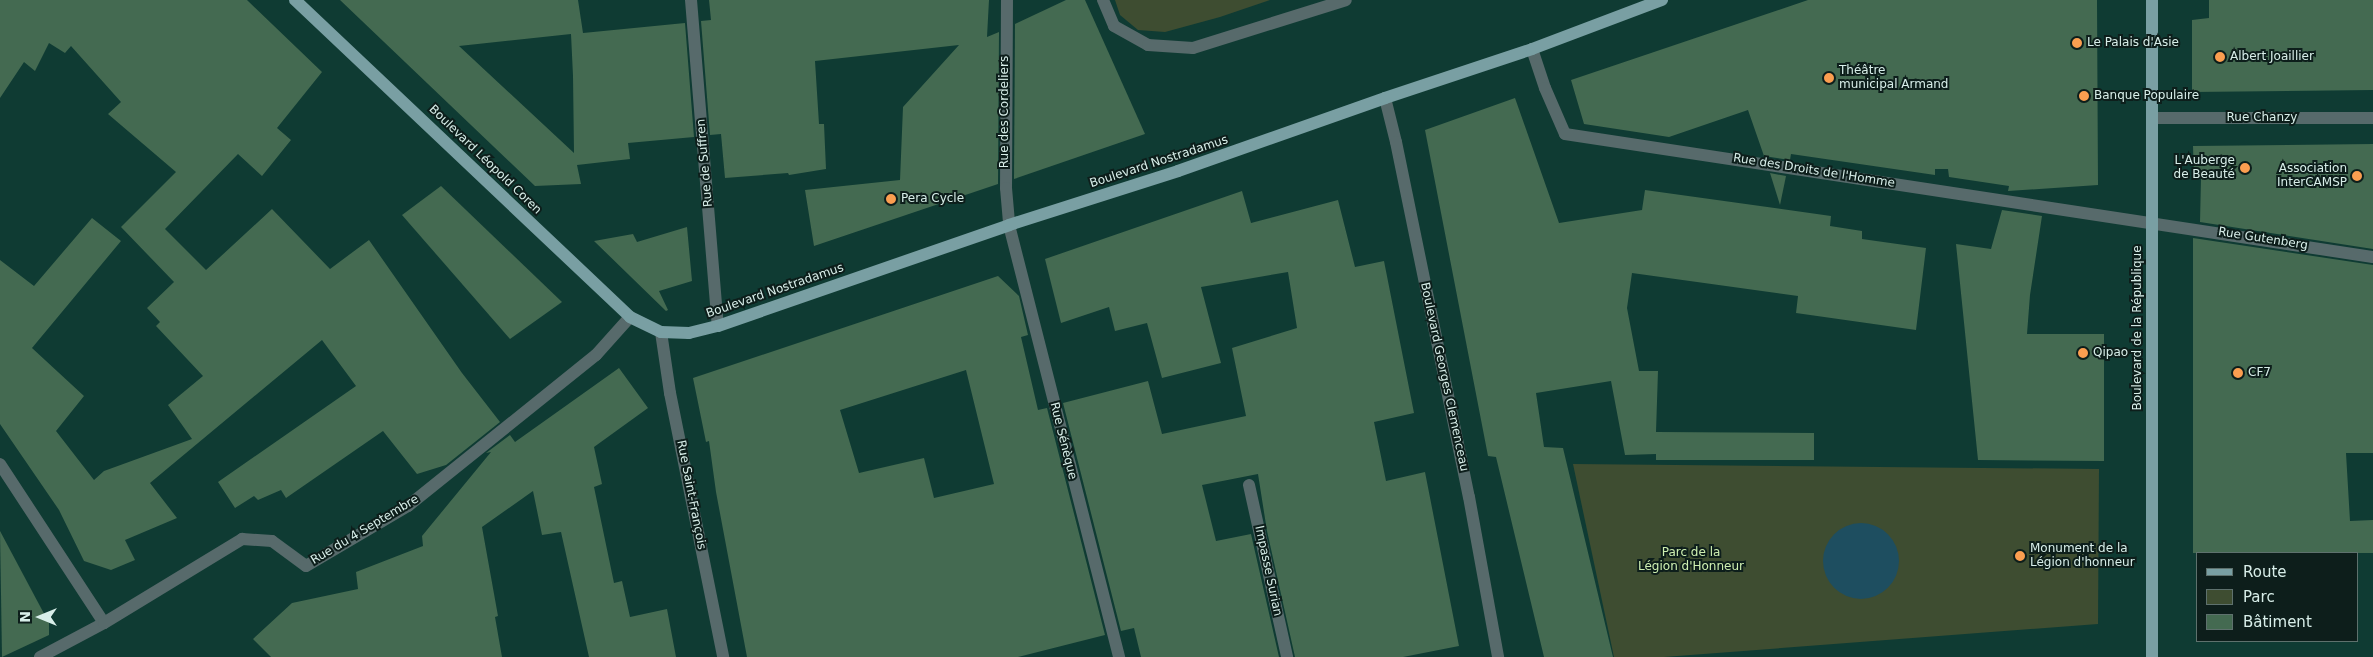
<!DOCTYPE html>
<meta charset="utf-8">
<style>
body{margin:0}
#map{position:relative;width:2373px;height:657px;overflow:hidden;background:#0f3b33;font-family:"DejaVu Sans",sans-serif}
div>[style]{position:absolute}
.green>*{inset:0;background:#3e4d31}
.water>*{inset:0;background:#1e4e60}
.round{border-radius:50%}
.building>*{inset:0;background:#446a51}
.service>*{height:12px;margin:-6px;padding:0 6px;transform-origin:6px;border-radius:6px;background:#576a6b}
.minor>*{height:12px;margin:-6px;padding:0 6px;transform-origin:6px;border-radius:6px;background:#576a6b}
.primary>*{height:12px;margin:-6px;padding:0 6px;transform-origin:6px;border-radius:6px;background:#799fa3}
.dots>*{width:14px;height:14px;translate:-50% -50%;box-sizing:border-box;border:2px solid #0d1e1b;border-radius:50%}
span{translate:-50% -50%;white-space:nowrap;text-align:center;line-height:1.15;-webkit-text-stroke:4px #0d1e1b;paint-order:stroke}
.poi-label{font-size:12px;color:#d8eee9}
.left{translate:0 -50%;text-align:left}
.right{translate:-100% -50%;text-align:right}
.street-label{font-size:12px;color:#d8eee9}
.park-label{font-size:12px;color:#ceefb1}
.legend{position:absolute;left:2196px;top:552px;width:162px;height:90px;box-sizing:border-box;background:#0d1e1b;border:1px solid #5e716d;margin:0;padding:6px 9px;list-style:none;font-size:15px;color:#d8eee9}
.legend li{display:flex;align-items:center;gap:10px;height:25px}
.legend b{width:25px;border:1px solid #5e716d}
.north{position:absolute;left:15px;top:592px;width:50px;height:50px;-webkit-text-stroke:4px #0d1e1b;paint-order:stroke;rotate:270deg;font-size:14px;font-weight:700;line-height:20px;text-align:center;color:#d8eee9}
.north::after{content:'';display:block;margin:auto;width:18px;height:22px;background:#d8eee9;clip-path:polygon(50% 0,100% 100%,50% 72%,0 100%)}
</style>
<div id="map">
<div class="green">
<i style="clip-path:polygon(1115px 0,1270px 0,1220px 17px,1165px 32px,1138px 30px,1120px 15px)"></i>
<i style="clip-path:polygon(1573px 464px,2099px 469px,2098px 624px,1664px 657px,1614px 657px)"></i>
</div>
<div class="water">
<i class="round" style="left:1823px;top:523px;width:76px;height:76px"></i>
</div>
<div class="building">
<i style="clip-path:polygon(0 0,247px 0,322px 72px,277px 128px,291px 140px,262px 176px,238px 154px,165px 229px,206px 270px,272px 209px,330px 269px,369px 240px,462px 373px,500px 422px,446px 465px,417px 474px,383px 431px,286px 498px,281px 490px,258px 500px,254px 496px,235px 508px,218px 482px,356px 386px,322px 340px,150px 483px,177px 518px,125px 540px,135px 560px,111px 570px,84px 561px,59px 510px,0 424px,0 260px,34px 286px,92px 218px,121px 241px,32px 348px,84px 396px,56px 431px,94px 480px,104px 471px,192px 439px,168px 405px,203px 376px,156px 326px,160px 322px,147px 308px,174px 282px,121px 227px,176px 172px,108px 114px,121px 102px,71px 46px,65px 53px,49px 43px,35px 71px,24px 62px,0 98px)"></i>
<i style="clip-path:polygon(evenodd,340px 0,578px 0,583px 33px,685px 23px,694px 137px,628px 143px,630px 159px,577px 165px,581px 184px,535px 186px,340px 0,571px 34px,573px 76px,574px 153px,459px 46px,571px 34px)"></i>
<i style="clip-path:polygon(709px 0,989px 0,987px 37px,999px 32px,998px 184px,814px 246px,805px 190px,900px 180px,903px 107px,959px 45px,815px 61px,819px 124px,824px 124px,826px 169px,789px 175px,788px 173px,725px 178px,721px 134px,710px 135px,701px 21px,711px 20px)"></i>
<i style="clip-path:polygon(1066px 0,1085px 0,1145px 134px,1014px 179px,1015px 24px)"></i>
<i style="clip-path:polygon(1808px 0,2097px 0,2098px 185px,2008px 191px,2009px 186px,1949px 177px,1948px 169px,1935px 169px,1935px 175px,1791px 154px,1790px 160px,1764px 156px,1748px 110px,1669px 137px,1584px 124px,1571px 80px)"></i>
<i style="clip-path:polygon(2209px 0,2373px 0,2373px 90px,2192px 92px,2192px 20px,2209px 18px)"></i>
<i style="clip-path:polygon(1515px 98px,1559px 223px,1642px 210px,1645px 190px,1831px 216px,1830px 226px,1862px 231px,1862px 239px,1926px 248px,1916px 330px,1796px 313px,1798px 296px,1632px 273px,1627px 308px,1639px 371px,1658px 371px,1656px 432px,1814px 433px,1814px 460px,1656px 460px,1656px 454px,1625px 455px,1611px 381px,1536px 393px,1544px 447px,1563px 448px,1613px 657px,1544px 657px,1496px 457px,1488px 456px,1425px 130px)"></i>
<i style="clip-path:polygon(2373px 144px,2373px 249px,2200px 222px,2201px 178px,2194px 178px,2193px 146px)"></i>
<i style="clip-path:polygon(1770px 173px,1786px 176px,1780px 205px)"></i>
<i style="clip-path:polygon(441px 186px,562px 302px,510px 339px,402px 215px)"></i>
<i style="clip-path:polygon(1242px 191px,1251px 223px,1338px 200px,1355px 267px,1384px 261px,1414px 413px,1374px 422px,1386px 481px,1425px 472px,1459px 646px,1403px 657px,1295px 657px,1267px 531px,1258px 474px,1202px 485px,1216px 541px,1251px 534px,1279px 657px,1141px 657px,1134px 628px,1121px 631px,1063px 403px,1148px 381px,1162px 434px,1246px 416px,1232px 348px,1297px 328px,1288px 272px,1201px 287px,1221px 363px,1162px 378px,1147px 323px,1115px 331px,1109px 307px,1061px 323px,1045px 259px)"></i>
<i style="clip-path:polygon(2002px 210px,2042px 216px,2030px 295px,2027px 334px,2104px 334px,2104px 461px,1978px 460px,1956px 244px,1991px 249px)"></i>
<i style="clip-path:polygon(687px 227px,692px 281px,659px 291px,668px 310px,666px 311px,594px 241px,633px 234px,637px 242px)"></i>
<i style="clip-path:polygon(2193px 238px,2373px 265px,2373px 453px,2346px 453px,2350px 521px,2373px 520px,2373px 553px,2193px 553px)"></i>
<i style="clip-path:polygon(evenodd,998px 276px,1019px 296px,1028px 335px,1021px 337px,1038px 410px,1047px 408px,1105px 635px,1018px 657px,747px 657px,716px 492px,709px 441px,706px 442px,693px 378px,998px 276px,966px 370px,994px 484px,934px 498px,924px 458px,859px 473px,840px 410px,966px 370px)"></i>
<i style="clip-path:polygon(619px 368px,648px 408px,594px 447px,602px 484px,594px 487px,614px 583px,622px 581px,630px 617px,667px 609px,676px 657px,589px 657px,561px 532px,542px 535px,533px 491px,482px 527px,498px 616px,495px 617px,502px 657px,271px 657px,253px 639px,292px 603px,358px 589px,356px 572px,423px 546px,422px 536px,491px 452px,486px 453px,510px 435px,515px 442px)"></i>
<i style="clip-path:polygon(0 531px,49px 623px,49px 635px,2px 657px)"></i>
</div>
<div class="service">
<i style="left:40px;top:657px;width:72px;rotate:-28deg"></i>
</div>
<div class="minor">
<i style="left:691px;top:0;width:327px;rotate:85.3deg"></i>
<i style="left:1007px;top:0;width:188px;rotate:90.3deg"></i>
<i style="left:1006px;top:188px;width:37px;rotate:85deg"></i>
<i style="left:1009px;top:225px;width:446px;rotate:75.7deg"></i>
<i style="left:1103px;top:0;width:28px;rotate:67deg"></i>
<i style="left:1114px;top:26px;width:39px;rotate:29deg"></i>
<i style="left:1148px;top:45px;width:45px;rotate:3.8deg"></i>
<i style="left:1193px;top:48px;width:160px;rotate:-17.4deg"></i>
<i style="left:1532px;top:49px;width:41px;rotate:71.6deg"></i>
<i style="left:1545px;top:88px;width:50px;rotate:66.5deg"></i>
<i style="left:1565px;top:134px;width:817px;rotate:8.66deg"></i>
<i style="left:1385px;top:98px;width:45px;rotate:76deg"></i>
<i style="left:1396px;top:142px;width:362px;rotate:78.4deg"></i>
<i style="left:1469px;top:497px;width:163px;rotate:79.7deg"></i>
<i style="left:2152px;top:118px;width:221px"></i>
<i style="left:661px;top:332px;width:62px;rotate:81.6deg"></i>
<i style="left:670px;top:393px;width:269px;rotate:78.6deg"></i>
<i style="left:0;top:464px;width:190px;rotate:56.8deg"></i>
<i style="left:104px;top:623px;width:162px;rotate:-31.3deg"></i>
<i style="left:242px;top:539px;width:30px;rotate:4deg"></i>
<i style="left:272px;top:541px;width:42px;rotate:36.3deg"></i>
<i style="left:306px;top:566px;width:118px;rotate:-30.5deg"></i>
<i style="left:408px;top:506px;width:241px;rotate:-38.8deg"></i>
<i style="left:596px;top:355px;width:51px;rotate:-48.2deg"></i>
<i style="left:1249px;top:485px;width:176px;rotate:77.5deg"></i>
</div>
<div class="primary">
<i style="left:295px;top:0;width:461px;rotate:43.4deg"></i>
<i style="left:630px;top:317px;width:34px;rotate:26deg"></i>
<i style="left:661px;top:332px;width:28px;rotate:2deg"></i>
<i style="left:689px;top:333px;width:30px;rotate:-14deg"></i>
<i style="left:718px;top:326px;width:308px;rotate:-19.1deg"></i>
<i style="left:1009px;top:225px;width:177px;rotate:-17.7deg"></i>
<i style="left:1178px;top:171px;width:219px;rotate:-19.4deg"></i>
<i style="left:1385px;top:98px;width:155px;rotate:-18.4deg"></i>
<i style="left:1532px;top:49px;width:139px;rotate:-20.7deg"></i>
<i style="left:2152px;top:0;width:657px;rotate:90deg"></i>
</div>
<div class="dots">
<i style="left:2077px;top:43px;background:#fb9e50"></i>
<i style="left:2220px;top:57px;background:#fb9e50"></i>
<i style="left:1829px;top:78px;background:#fb9e50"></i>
<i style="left:2084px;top:96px;background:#fb9e50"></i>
<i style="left:2245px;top:168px;background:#fb9e50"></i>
<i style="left:2357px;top:176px;background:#fb9e50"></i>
<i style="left:891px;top:199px;background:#fb9e50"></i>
<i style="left:2083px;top:353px;background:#fb9e50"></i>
<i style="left:2238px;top:373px;background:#fb9e50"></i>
<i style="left:2020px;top:556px;background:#fb9e50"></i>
</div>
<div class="poi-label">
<span class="left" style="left:2087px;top:43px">Le Palais d'Asie</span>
<span class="left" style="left:2230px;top:57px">Albert Joaillier</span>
<span class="left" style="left:1839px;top:78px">Théâtre<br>municipal Armand</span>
<span class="left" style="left:2094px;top:96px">Banque Populaire</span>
<span class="right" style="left:2235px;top:168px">L'Auberge<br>de Beauté</span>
<span class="right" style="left:2347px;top:176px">Association<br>InterCAMSP</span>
<span class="left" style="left:901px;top:199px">Pera Cycle</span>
<span class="left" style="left:2093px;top:353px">Qipao</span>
<span class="left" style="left:2248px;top:373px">CF7</span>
<span class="left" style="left:2030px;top:556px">Monument de la<br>Légion d'honneur</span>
</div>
<div class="street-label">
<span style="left:1005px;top:112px;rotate:-90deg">Rue des Cordeliers</span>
<span style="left:2262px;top:118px">Rue Chanzy</span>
<span style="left:485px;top:160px;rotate:44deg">Boulevard Léopold Coren</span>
<span style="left:1159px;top:162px;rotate:-18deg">Boulevard Nostradamus</span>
<span style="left:705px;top:163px;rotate:-95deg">Rue de Suffren</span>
<span style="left:1814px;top:171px;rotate:9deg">Rue des Droits de l'Homme</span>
<span style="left:2263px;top:239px;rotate:9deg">Rue Gutenberg</span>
<span style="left:775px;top:291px;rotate:-19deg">Boulevard Nostradamus</span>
<span style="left:2138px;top:328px;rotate:-90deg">Boulevard de la République</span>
<span style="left:1444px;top:377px;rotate:78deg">Boulevard Georges Clemenceau</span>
<span style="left:1063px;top:441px;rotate:76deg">Rue Sénèque</span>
<span style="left:691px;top:495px;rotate:79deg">Rue Saint-François</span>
<span style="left:365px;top:530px;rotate:-31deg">Rue du 4 Septembre</span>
<span style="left:1268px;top:571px;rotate:78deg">Impasse Surian</span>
</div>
<div class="park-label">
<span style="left:1691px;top:560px">Parc de la<br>Légion d'Honneur</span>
</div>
<ul class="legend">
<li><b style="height:6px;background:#799fa3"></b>Route</li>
<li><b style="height:14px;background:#3e4d31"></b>Parc</li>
<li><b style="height:14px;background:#446a51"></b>Bâtiment</li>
</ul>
<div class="north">N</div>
</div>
